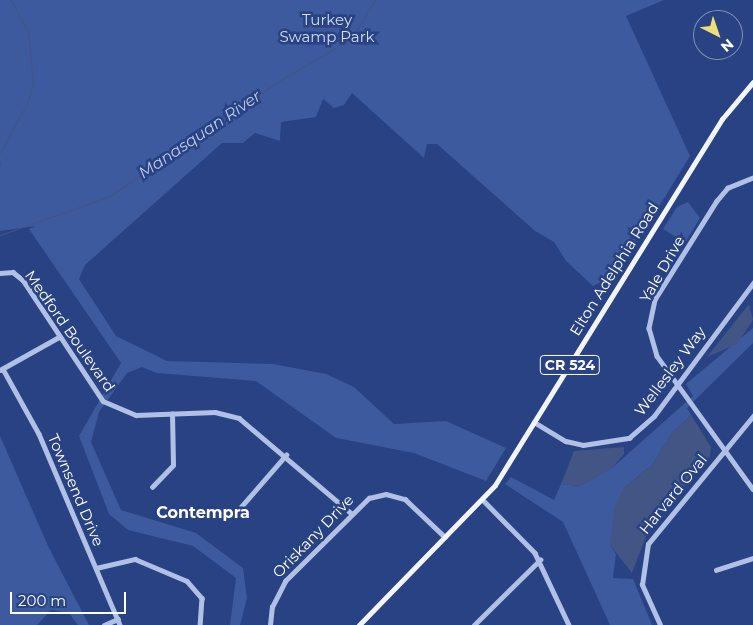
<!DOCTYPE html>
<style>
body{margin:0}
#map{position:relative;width:753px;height:625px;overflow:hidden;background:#284283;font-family:Montserrat,sans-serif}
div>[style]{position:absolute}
.green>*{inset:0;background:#3d5a9f}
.water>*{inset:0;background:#435584}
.stream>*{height:1px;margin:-0.5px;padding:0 0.5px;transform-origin:0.5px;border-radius:0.5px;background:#435584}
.minor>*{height:4.5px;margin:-2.25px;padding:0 2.25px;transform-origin:2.25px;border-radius:2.25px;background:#b1c1e6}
.major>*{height:5px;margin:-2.5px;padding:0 2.5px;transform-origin:2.5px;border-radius:2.5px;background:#f2f5fd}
span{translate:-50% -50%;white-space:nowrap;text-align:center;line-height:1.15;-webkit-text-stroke:5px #284283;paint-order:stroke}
.shield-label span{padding:1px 4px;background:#284283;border:1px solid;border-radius:4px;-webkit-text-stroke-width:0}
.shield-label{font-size:14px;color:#fff;font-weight:700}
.park-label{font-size:15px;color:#d4def5}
.street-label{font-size:15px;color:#fff}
.water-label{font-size:16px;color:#bdccee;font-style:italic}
.neighbourhood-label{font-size:16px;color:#fff;font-weight:700}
.north{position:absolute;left:693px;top:10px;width:50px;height:50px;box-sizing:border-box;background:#284283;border:1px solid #7e8eb5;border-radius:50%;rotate:139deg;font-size:14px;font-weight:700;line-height:20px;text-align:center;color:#fff}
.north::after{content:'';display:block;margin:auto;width:18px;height:22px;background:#eedd78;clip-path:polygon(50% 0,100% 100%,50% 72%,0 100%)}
.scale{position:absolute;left:10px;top:592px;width:116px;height:22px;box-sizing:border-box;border:2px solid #fff;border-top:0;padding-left:6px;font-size:15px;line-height:18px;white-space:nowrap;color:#fff;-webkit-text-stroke:4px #284283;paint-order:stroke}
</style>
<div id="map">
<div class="green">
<i style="clip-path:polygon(0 0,664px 0,626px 16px,690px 156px,608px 290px,599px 283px,593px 286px,566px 261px,554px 242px,535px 231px,437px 144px,427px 144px,424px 158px,352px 93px,344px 105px,334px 108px,323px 99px,316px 117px,281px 122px,280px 141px,255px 133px,243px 143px,222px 143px,85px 265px,79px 279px,116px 336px,167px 361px,273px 364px,326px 374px,354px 387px,394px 424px,446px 421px,506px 448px,486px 481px,414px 453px,336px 438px,256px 381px,157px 373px,142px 367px,127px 373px,99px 412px,91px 442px,121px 510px,196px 533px,243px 568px,247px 598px,240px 625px,230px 625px,236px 578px,193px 546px,128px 530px,109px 514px,79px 436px,121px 363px,29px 229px,36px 226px,0 231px)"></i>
<i style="clip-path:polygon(688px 202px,700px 218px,685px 243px,663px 229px,677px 207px)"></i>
<i style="clip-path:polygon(753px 328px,753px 343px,687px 408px,691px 415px,671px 434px,653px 464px,624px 488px,610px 545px,616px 554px,613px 578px,633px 579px,652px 625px,610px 625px,563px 522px,505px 484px,511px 477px,554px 500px,561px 484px,580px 486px,613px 467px,693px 396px,686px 384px)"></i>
<i style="clip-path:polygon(0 436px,49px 548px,89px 625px,78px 625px,69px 613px,51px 610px,37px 625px,0 625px)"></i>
</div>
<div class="water">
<i style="clip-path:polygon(749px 304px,753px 320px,737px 344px,707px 357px)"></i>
<i style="clip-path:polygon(691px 415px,711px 447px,710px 456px,650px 526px,632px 573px,610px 545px,614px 508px,624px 488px,653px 464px,671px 434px)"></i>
<i style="clip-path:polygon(624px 447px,624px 454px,613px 467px,595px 478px,580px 486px,561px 484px,574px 451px)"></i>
</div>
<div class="stream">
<i style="left:11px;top:0;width:36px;rotate:62deg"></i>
<i style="left:28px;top:32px;width:51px;rotate:84.4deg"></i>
<i style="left:33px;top:83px;width:22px;rotate:106deg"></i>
<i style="left:0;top:153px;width:52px;rotate:-61.5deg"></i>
<i style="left:0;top:162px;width:4px;rotate:90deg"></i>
<i style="left:0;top:235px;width:117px;rotate:-19.5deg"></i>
<i style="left:110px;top:196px;width:204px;rotate:-34.2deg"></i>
<i style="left:279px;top:81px;width:83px;rotate:-30.3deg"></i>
<i style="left:351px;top:39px;width:46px;rotate:-58.4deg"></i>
</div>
<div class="minor">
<i style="left:753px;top:178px;width:27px;rotate:158deg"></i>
<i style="left:728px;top:188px;width:17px;rotate:130deg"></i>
<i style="left:717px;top:201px;width:117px;rotate:122.1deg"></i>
<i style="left:655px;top:300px;width:29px;rotate:102deg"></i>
<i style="left:649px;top:328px;width:29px;rotate:74deg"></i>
<i style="left:657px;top:356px;width:164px;rotate:54.2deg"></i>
<i style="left:0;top:273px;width:13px;rotate:-4deg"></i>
<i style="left:13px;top:272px;width:13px;rotate:39deg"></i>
<i style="left:23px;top:280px;width:145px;rotate:56.5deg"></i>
<i style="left:103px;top:401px;width:36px;rotate:23deg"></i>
<i style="left:136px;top:415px;width:79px;rotate:-2.2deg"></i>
<i style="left:215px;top:412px;width:25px;rotate:14deg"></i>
<i style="left:239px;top:418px;width:147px;rotate:40.3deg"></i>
<i style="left:3px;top:369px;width:74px;rotate:61deg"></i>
<i style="left:39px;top:434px;width:207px;rotate:67deg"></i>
<i style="left:0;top:370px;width:68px;rotate:-29.2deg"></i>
<i style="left:534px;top:422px;width:37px;rotate:31deg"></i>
<i style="left:566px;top:441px;width:17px;rotate:13deg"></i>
<i style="left:583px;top:445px;width:47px;rotate:-8.7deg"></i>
<i style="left:629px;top:438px;width:33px;rotate:-41deg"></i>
<i style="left:654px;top:416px;width:166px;rotate:-53.3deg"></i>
<i style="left:152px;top:487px;width:30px;rotate:-46deg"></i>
<i style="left:173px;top:465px;width:51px;rotate:-91.1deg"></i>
<i style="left:483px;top:500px;width:74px;rotate:45.5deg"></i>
<i style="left:535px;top:553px;width:80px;rotate:64.7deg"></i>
<i style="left:233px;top:516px;width:81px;rotate:-49deg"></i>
<i style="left:96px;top:568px;width:40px;rotate:-13deg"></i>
<i style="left:135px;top:559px;width:56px;rotate:22.9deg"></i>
<i style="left:187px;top:581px;width:23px;rotate:49deg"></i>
<i style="left:202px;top:598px;width:27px;rotate:94deg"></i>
<i style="left:716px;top:570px;width:39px;rotate:-18deg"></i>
<i style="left:104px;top:625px;width:15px;rotate:-23deg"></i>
<i style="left:270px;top:625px;width:18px;rotate:-84deg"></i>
<i style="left:272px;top:607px;width:29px;rotate:-63deg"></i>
<i style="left:285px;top:581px;width:118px;rotate:-44.7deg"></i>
<i style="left:369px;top:498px;width:17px;rotate:-13deg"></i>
<i style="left:386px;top:494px;width:20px;rotate:15deg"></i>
<i style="left:405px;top:499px;width:55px;rotate:43.5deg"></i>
<i style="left:474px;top:625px;width:93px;rotate:-44.6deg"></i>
<i style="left:660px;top:625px;width:44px;rotate:-114.2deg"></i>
<i style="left:642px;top:585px;width:41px;rotate:-81.7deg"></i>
<i style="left:648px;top:544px;width:166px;rotate:-50.6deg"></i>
</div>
<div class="major">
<i style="left:359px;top:625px;width:195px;rotate:-45.8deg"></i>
<i style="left:495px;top:485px;width:431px;rotate:-58.2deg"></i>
<i style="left:722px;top:119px;width:48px;rotate:-50deg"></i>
</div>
<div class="shield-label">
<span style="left:570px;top:365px">CR 524</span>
</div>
<div class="park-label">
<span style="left:327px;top:28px">Turkey<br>Swamp Park</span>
</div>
<div class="street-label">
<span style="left:614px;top:269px;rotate:-58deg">Elton Adelphia Road</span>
<span style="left:662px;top:269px;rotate:-60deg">Yale Drive</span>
<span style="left:70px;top:331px;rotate:55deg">Medford Boulevard</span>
<span style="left:670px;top:371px;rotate:-53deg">Wellesley Way</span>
<span style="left:76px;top:490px;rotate:67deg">Townsend Drive</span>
<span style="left:673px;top:494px;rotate:-51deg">Harvard Oval</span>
<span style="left:313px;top:536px;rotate:-46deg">Oriskany Drive</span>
</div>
<div class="water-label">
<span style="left:200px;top:135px;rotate:-34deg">Manasquan River</span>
</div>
<div class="neighbourhood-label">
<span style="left:203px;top:513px">Contempra</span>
</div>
<div class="north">N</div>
<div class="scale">200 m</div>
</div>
